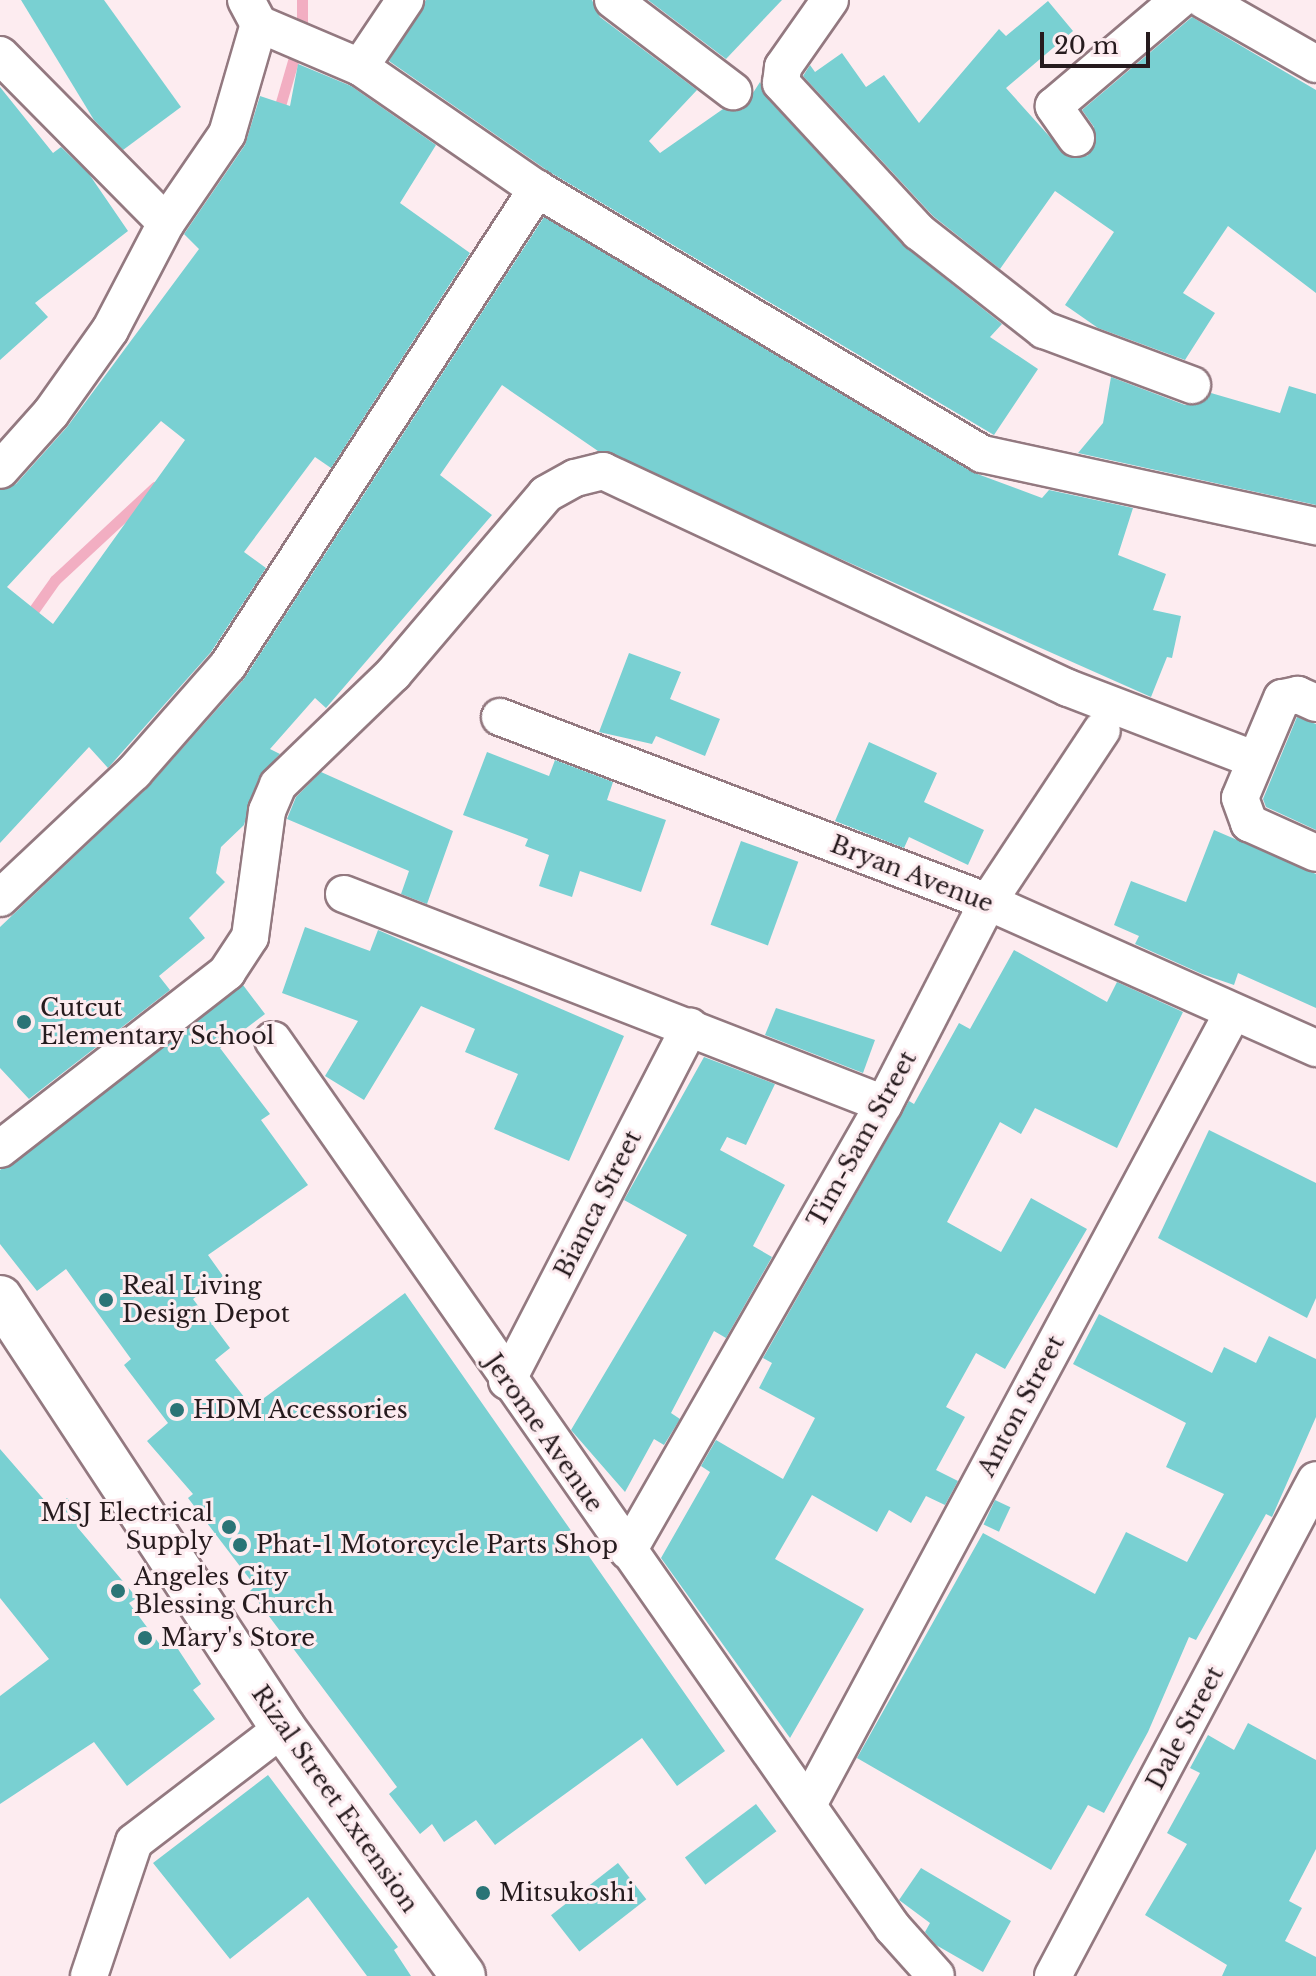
<!DOCTYPE html>
<style>
body{margin:0}
#map{position:relative;width:1316px;height:1976px;overflow:hidden;background:#fdecf0;font-family:"Libre Baskerville",serif}
div>[style]{position:absolute}
.stream>*{height:11px;margin:-5.5px;padding:0 5.5px;transform-origin:5.5px;border-radius:5.5px;background:#f2aec2}
.building>*{inset:0;background:#79d0d2;transform-origin:0 0}
.roads{filter:drop-shadow(2px 0 #937980) drop-shadow(-2px 0 #937980) drop-shadow(0 2px #937980) drop-shadow(0 -2px #937980)}
.minor>*{height:36px;margin:-18px;padding:0 18px;transform-origin:18px;border-radius:18px;background:#fff}
.primary>*{height:44px;margin:-22px;padding:0 22px;transform-origin:22px;border-radius:22px;background:#fff}
.dots>*{width:22px;height:22px;translate:-50% -50%;box-sizing:border-box;border:4px solid #fdecf0;border-radius:50%}
span{translate:-50% -50%;white-space:nowrap;text-align:center;line-height:1.15;-webkit-text-stroke:6px #fdecf0;paint-order:stroke}
.street-label{font-size:24px;color:#261b1e}
.poi-label{font-size:24px;color:#261b1e}
.left{translate:0 -50%;text-align:left}
.right{translate:-100% -50%;text-align:right}
.scale{position:absolute;left:1040px;top:32px;width:110px;height:36px;box-sizing:border-box;border:4px solid #261b1e;border-top:0;padding-left:10px;font-size:24px;line-height:28px;white-space:nowrap;color:#261b1e;-webkit-text-stroke:6px #fdecf0;paint-order:stroke}
</style>
<div id="map">
<div class="stream">
<i style="left:277px;top:116px;width:90px;rotate:-73.8deg"></i>
<i style="left:302px;top:30px;width:30px;rotate:-90deg"></i>
<i style="left:26px;top:621px;width:50px;rotate:-54.7deg"></i>
<i style="left:55px;top:580px;width:137px;rotate:-42.9deg"></i>
</div>
<div class="building">
<i style="clip-path:polygon(21px 0,104px 0,181px 107px,123px 150px,94px 120px)"></i>
<i style="clip-path:polygon(426px 0,592px 0,600px 17px,697px 90px,649px 141px,660px 153px,723px 109px,742px 110px,760px 82px,766px 97px,904px 246px,1002px 324px,990px 337px,1038px 369px,994px 435px,548px 171px,389px 61px)"></i>
<i style="clip-path:polygon(648px 0,782px 0,726px 59px)"></i>
<i style="clip-path:polygon(1048px 1px,1073px 31px,1006px 88px,1068px 157px,1087px 156px,1095px 146px,1094px 127px,1082px 110px,1192px 17px,1316px 90px,1316px 293px,1228px 226px,1183px 293px,1215px 313px,1185px 360px,1098px 328px,1065px 305px,1114px 232px,1055px 191px,1000px 269px,933px 216px,803px 76px,810px 65px,815px 72px,842px 53px,866px 87px,884px 75px,919px 123px,999px 29px,1006px 36px)"></i>
<i style="clip-path:polygon(evenodd,298px 64px,351px 86px,436px 145px,400px 203px,470px 253px,331px 468px,315px 457px,244px 552px,266px 568px,211px 652px,108px 768px,89px 747px,0 843px,0 490px,16px 484px,67px 427px,199px 249px,184px 234px,245px 145px,260px 96px,290px 106px,298px 64px,161px 421px,185px 440px,53px 624px,7px 587px,161px 421px)"></i>
<i style="clip-path:polygon(0 87px,53px 153px,61px 147px,89px 174px,128px 231px,35px 303px,48px 317px,0 360px)"></i>
<i style="clip-path:polygon(544px 217px,972px 472px,1042px 498px,1049px 490px,1133px 508px,1118px 555px,1166px 574px,1153px 610px,1181px 616px,1172px 658px,1167px 657px,1151px 697px,598px 451px,502px 385px,440px 475px,492px 515px,326px 708px,315px 698px,270px 749px,280px 754px,259px 777px,244px 825px,221px 847px,216px 873px,225px 882px,189px 918px,205px 938px,159px 976px,170px 990px,29px 1099px,0 1068px,0 927px,148px 787px,244px 679px)"></i>
<i style="clip-path:polygon(1111px 377px,1185px 405px,1196px 405px,1211px 393px,1280px 413px,1289px 386px,1316px 394px,1316px 505px,1078px 453px,1103px 423px)"></i>
<i style="clip-path:polygon(629px 653px,681px 672px,670px 699px,720px 719px,705px 756px,656px 736px,652px 744px,599px 732px)"></i>
<i style="clip-path:polygon(1297px 717px,1316px 724px,1316px 830px,1266px 807px,1263px 799px)"></i>
<i style="clip-path:polygon(869px 742px,937px 773px,924px 802px,984px 830px,968px 865px,909px 837px,904px 848px,835px 821px)"></i>
<i style="clip-path:polygon(487px 752px,549px 776px,555px 760px,613px 782px,607px 800px,666px 820px,641px 892px,580px 871px,572px 897px,539px 886px,549px 855px,525px 846px,528px 839px,463px 815px)"></i>
<i style="clip-path:polygon(321px 772px,453px 831px,427px 904px,401px 894px,409px 871px,287px 819px,296px 797px)"></i>
<i style="clip-path:polygon(1214px 830px,1316px 874px,1316px 1008px,1238px 973px,1234px 985px,1202px 974px,1135px 944px,1139px 936px,1114px 925px,1131px 881px,1186px 902px)"></i>
<i style="left:741px;top:841px;width:61px;height:89px;rotate:20deg"></i>
<i style="clip-path:polygon(305px 927px,370px 951px,378px 930px,624px 1036px,569px 1161px,494px 1129px,518px 1074px,465px 1052px,475px 1029px,421px 1006px,364px 1100px,325px 1076px,358px 1021px,282px 993px)"></i>
<i style="clip-path:polygon(1014px 950px,1107px 1002px,1117px 982px,1183px 1012px,1117px 1148px,1035px 1108px,1021px 1134px,1000px 1122px,947px 1222px,1001px 1252px,1031px 1198px,1087px 1229px,1005px 1369px,976px 1353px,946px 1407px,965px 1417px,936px 1470px,958px 1481px,945px 1505px,926px 1496px,911px 1523px,889px 1510px,877px 1532px,812px 1495px,775px 1559px,864px 1609px,790px 1738px,661px 1558px,710px 1472px,701px 1466px,716px 1440px,783px 1479px,815px 1418px,759px 1388px,772px 1363px,763px 1358px,909px 1101px,914px 1104px,959px 1023px,970px 1029px)"></i>
<i style="clip-path:polygon(243px 985px,265px 1014px,220px 1048px,270px 1114px,261px 1120px,308px 1185px,208px 1255px,223px 1276px,193px 1299px,230px 1348px,215px 1360px,252px 1407px,405px 1293px,725px 1751px,677px 1786px,642px 1738px,495px 1845px,476px 1820px,444px 1842px,432px 1824px,420px 1834px,389px 1794px,397px 1787px,250px 1591px,255px 1586px,188px 1498px,193px 1494px,147px 1441px,168px 1423px,124px 1365px,131px 1359px,66px 1269px,37px 1291px,0 1244px,0 1170px)"></i>
<i style="clip-path:polygon(776px 1008px,875px 1040px,863px 1073px,765px 1035px)"></i>
<i style="clip-path:polygon(704px 1057px,775px 1084px,746px 1145px,727px 1137px,720px 1150px,785px 1185px,753px 1246px,772px 1257px,726px 1338px,714px 1331px,671px 1413px,680px 1419px,664px 1445px,654px 1439px,625px 1492px,571px 1430px,687px 1235px,624px 1200px)"></i>
<i style="clip-path:polygon(1209px 1130px,1316px 1183px,1316px 1298px,1307px 1318px,1158px 1238px)"></i>
<i style="clip-path:polygon(1099px 1314px,1212px 1373px,1224px 1347px,1256px 1363px,1269px 1336px,1316px 1359px,1316px 1417px,1272px 1517px,1266px 1514px,1196px 1640px,1189px 1637px,1148px 1732px,1104px 1813px,1088px 1805px,1051px 1870px,857px 1758px,983px 1533px,1095px 1594px,1126px 1532px,1187px 1562px,1224px 1494px,1166px 1467px,1186px 1423px,1073px 1364px)"></i>
<i style="clip-path:polygon(0 1449px,53px 1510px,67px 1498px,86px 1521px,78px 1528px,137px 1598px,129px 1603px,164px 1650px,174px 1643px,201px 1684px,193px 1690px,215px 1719px,127px 1786px,94px 1742px,0 1804px,0 1696px,49px 1659px,0 1598px)"></i>
<i style="left:995px;top:1500px;width:17px;height:27px;rotate:25deg"></i>
<i style="clip-path:polygon(1248px 1723px,1316px 1760px,1316px 1849px,1289px 1901px,1302px 1908px,1285px 1941px,1316px 1957px,1316px 1976px,1222px 1976px,1227px 1965px,1145px 1915px,1187px 1844px,1167px 1833px,1200px 1773px,1190px 1768px,1208px 1735px,1234px 1750px)"></i>
<i style="clip-path:polygon(268px 1775px,398px 1947px,394px 1950px,411px 1976px,367px 1976px,308px 1897px,230px 1959px,153px 1863px)"></i>
<i style="left:756px;top:1804px;width:34px;height:89px;rotate:53deg"></i>
<i style="left:618px;top:1863px;width:46px;height:85px;rotate:52deg"></i>
<i style="clip-path:polygon(921px 1868px,1011px 1921px,983px 1972px,936px 1945px,925px 1932px,930px 1923px,899px 1900px)"></i>
</div>
<div class="roads">
<div class="minor">
<i style="left:246px;top:0;width:27px;rotate:62deg"></i>
<i style="left:259px;top:24px;width:110px;rotate:23.1deg"></i>
<i style="left:360px;top:67px;width:215px;rotate:34.6deg"></i>
<i style="left:537px;top:189px;width:518px;rotate:30.77deg"></i>
<i style="left:982px;top:454px;width:342px;rotate:12.2deg"></i>
<i style="left:613px;top:0;width:151px;rotate:37.2deg"></i>
<i style="left:830px;top:0;width:82px;rotate:125deg"></i>
<i style="left:783px;top:67px;width:16px;rotate:97deg"></i>
<i style="left:781px;top:83px;width:203px;rotate:47.2deg"></i>
<i style="left:919px;top:232px;width:159px;rotate:38.1deg"></i>
<i style="left:1044px;top:330px;width:158px;rotate:20.4deg"></i>
<i style="left:1204px;top:0;width:129px;rotate:29.7deg"></i>
<i style="left:0;top:55px;width:236px;rotate:45.3deg"></i>
<i style="left:166px;top:223px;width:121px;rotate:117.6deg"></i>
<i style="left:110px;top:330px;width:102px;rotate:125.4deg"></i>
<i style="left:51px;top:413px;width:76px;rotate:131.8deg"></i>
<i style="left:360px;top:67px;width:81px;rotate:-56.1deg"></i>
<i style="left:1076px;top:138px;width:39px;rotate:-125deg"></i>
<i style="left:1054px;top:106px;width:164px;rotate:-40.3deg"></i>
<i style="left:166px;top:223px;width:108px;rotate:-55.6deg"></i>
<i style="left:227px;top:134px;width:115px;rotate:-73.8deg"></i>
<i style="left:1316px;top:703px;width:20px;rotate:-156deg"></i>
<i style="left:1298px;top:695px;width:16px;rotate:169deg"></i>
<i style="left:1282px;top:698px;width:108px;rotate:112.8deg"></i>
<i style="left:1240px;top:798px;width:27px;rotate:70deg"></i>
<i style="left:1249px;top:823px;width:73px;rotate:24.1deg"></i>
<i style="left:500px;top:717px;width:522px;rotate:20.76deg"></i>
<i style="left:988px;top:902px;width:359px;rotate:24deg"></i>
<i style="left:344px;top:894px;width:579px;rotate:21.25deg"></i>
<i style="left:0;top:898px;width:184px;rotate:-43.2deg"></i>
<i style="left:134px;top:772px;width:142px;rotate:-48.7deg"></i>
<i style="left:228px;top:665px;width:568px;rotate:-57.01deg"></i>
<i style="left:273px;top:1040px;width:1083px;rotate:55.08deg"></i>
<i style="left:893px;top:1928px;width:64px;rotate:48.1deg"></i>
<i style="left:0;top:1149px;width:288px;rotate:-37.9deg"></i>
<i style="left:227px;top:972px;width:42px;rotate:-56.7deg"></i>
<i style="left:250px;top:937px;width:127px;rotate:-82.3deg"></i>
<i style="left:267px;top:811px;width:28px;rotate:-67deg"></i>
<i style="left:278px;top:785px;width:160px;rotate:-44deg"></i>
<i style="left:393px;top:674px;width:236px;rotate:-49.6deg"></i>
<i style="left:546px;top:494px;width:33px;rotate:-29deg"></i>
<i style="left:575px;top:478px;width:29px;rotate:-14deg"></i>
<i style="left:603px;top:471px;width:513px;rotate:25.02deg"></i>
<i style="left:1068px;top:688px;width:198px;rotate:21deg"></i>
<i style="left:507px;top:1381px;width:399px;rotate:-62.7deg"></i>
<i style="left:628px;top:1551px;width:515px;rotate:-60.2deg"></i>
<i style="left:884px;top:1104px;width:227px;rotate:-62.8deg"></i>
<i style="left:988px;top:902px;width:206px;rotate:-56.5deg"></i>
<i style="left:810px;top:1801px;width:895px;rotate:-61.8deg"></i>
<i style="left:89px;top:1976px;width:141px;rotate:-71.4deg"></i>
<i style="left:134px;top:1842px;width:188px;rotate:-37.4deg"></i>
<i style="left:1053px;top:1976px;width:561px;rotate:-62.07deg"></i>
</div>
<div class="primary">
<i style="left:0;top:1298px;width:515px;rotate:56.65deg"></i>
<i style="left:283px;top:1728px;width:306px;rotate:54deg"></i>
</div>
</div>
<div class="dots">
<i style="left:24px;top:1022px;background:#2a7476"></i>
<i style="left:106px;top:1300px;background:#2a7476"></i>
<i style="left:177px;top:1410px;background:#2a7476"></i>
<i style="left:229px;top:1527px;background:#2a7476"></i>
<i style="left:240px;top:1545px;background:#2a7476"></i>
<i style="left:118px;top:1591px;background:#2a7476"></i>
<i style="left:145px;top:1638px;background:#2a7476"></i>
<i style="left:483px;top:1893px;background:#2a7476"></i>
</div>
<div class="street-label">
<span style="left:912px;top:874px;rotate:21deg">Bryan Avenue</span>
<span style="left:862px;top:1139px;rotate:-61deg">Tim-Sam Street</span>
<span style="left:598px;top:1204px;rotate:-63deg">Bianca Street</span>
<span style="left:1021px;top:1406px;rotate:-62deg">Anton Street</span>
<span style="left:544px;top:1433px;rotate:55deg">Jerome Avenue</span>
<span style="left:1185px;top:1728px;rotate:-62deg">Dale Street</span>
<span style="left:335px;top:1799px;rotate:55deg">Rizal Street Extension</span>
</div>
<div class="poi-label">
<span class="left" style="left:40px;top:1022px">Cutcut<br>Elementary School</span>
<span class="left" style="left:122px;top:1300px">Real Living<br>Design Depot</span>
<span class="left" style="left:193px;top:1410px">HDM Accessories</span>
<span class="right" style="left:213px;top:1527px">MSJ Electrical<br>Supply</span>
<span class="left" style="left:256px;top:1545px">Phat-1 Motorcycle Parts Shop</span>
<span class="left" style="left:134px;top:1591px">Angeles City<br>Blessing Church</span>
<span class="left" style="left:161px;top:1638px">Mary's Store</span>
<span class="left" style="left:499px;top:1893px">Mitsukoshi</span>
</div>
<div class="scale">20 m</div>
</div>
